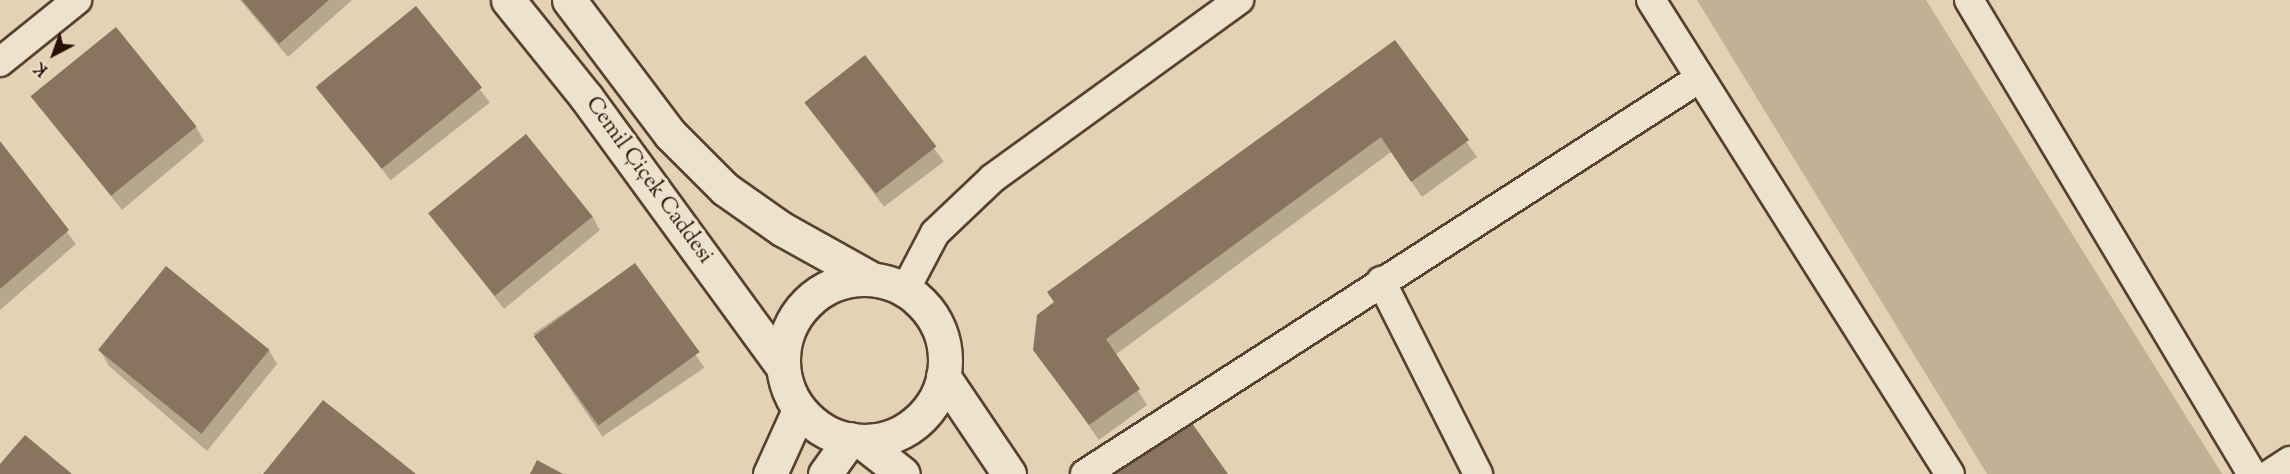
<!DOCTYPE html>
<meta charset="utf-8">
<style>
body{margin:0}
#map{position:relative;width:2290px;height:474px;overflow:hidden;background:#e3d2b3;font-family:"Sorts Mill Goudy",serif}
div>[style]{position:absolute}
.green>*{inset:0;background:#c3b195}
.shadow>*{inset:0;background:#0003;transform-origin:0 0}
.building>*{inset:0;background:#89755f;transform-origin:0 0}
.roads{filter:drop-shadow(2px 0 #57412f) drop-shadow(-2px 0 #57412f) drop-shadow(0 2px #57412f) drop-shadow(0 -2px #57412f)}
.street>*{height:28px;margin:-14px;padding:0 14px;transform-origin:14px;border-radius:14px;background:#ede2ce}
.secondary>*{height:33px;margin:-16.5px;padding:0 16.5px;transform-origin:16.5px;border-radius:16.5px;background:#ede2ce}
.secondary>.ring{margin:-16.5px;padding:0;box-sizing:content-box;background:none;border:33px solid #ede2ce;border-radius:50%}
span{translate:-50% -50%;white-space:nowrap;text-align:center;line-height:1.15;-webkit-text-stroke:6px #ede2ce;paint-order:stroke}
.street-label{font-size:22px;color:#281103}
.north{position:absolute;left:24px;top:24px;width:60px;height:60px;-webkit-text-stroke:4px #ede2ce;paint-order:stroke;rotate:221deg;font-size:16px;font-weight:700;line-height:24px;text-align:center;color:#281103}
.north::after{content:'';display:block;margin:auto;width:21px;height:27px;background:#281103;clip-path:polygon(50% 0,100% 100%,50% 72%,0 100%)}
</style>
<div id="map">
<div class="green">
<i style="clip-path:polygon(1697px 0,1926px 0,2222px 474px,1987px 474px)"></i>
</div>
<div class="shadow">
<i style="clip-path:polygon(240px 0,352px 0,288px 57px)"></i>
<i style="left:416px;top:8px;width:120px;height:126px;rotate:52deg"></i>
<i style="clip-path:polygon(1395px 42px,1477px 157px,1422px 197px,1391px 152px,1115px 355px,1147px 405px,1099px 440px,1035px 350px)"></i>
<i style="left:865px;top:57px;width:131px;height:75px;rotate:53deg"></i>
<i style="clip-path:polygon(34px 99px,196px 127px,204px 141px,122px 210px)"></i>
<i style="clip-path:polygon(0 144px,76px 244px,0 310px)"></i>
<i style="clip-path:polygon(430px 213px,592px 216px,600px 230px,504px 309px)"></i>
<i style="left:635px;top:265px;width:124px;height:123px;rotate:56deg"></i>
<i style="clip-path:polygon(269px 350px,277px 364px,207px 451px,109px 366px,101px 352px)"></i>
</div>
<div class="building">
<i style="clip-path:polygon(242px 0,329px 0,279px 44px)"></i>
<i style="left:416px;top:6px;width:105px;height:129px;rotate:51deg"></i>
<i style="left:116px;top:27px;width:128px;height:110px;rotate:51deg"></i>
<i style="clip-path:polygon(1395px 40px,1469px 140px,1411px 182px,1381px 137px,1106px 339px,1140px 389px,1089px 425px,1033px 350px,1037px 315px,1054px 302px,1047px 292px)"></i>
<i style="left:865px;top:55px;width:116px;height:77px;rotate:52deg"></i>
<i style="left:526px;top:134px;width:106px;height:126px;rotate:51deg"></i>
<i style="clip-path:polygon(0 141px,69px 230px,0 289px)"></i>
<i style="left:635px;top:263px;width:110px;height:125px;rotate:54deg"></i>
<i style="left:166px;top:266px;width:133px;height:108px;rotate:39deg"></i>
<i style="clip-path:polygon(323px 400px,416px 474px,263px 474px)"></i>
<i style="clip-path:polygon(1189px 419px,1228px 474px,1114px 474px,1112px 472px)"></i>
<i style="clip-path:polygon(25px 435px,72px 474px,0 474px,0 464px)"></i>
<i style="clip-path:polygon(537px 460px,563px 474px,530px 474px)"></i>
</div>
<div class="roads">
<div class="street">
<i style="left:1651px;top:0;width:560px;rotate:57.76deg"></i>
<i style="left:1969px;top:0;width:552px;rotate:59.16deg"></i>
<i style="left:0;top:62px;width:99px;rotate:-38.8deg"></i>
<i style="left:1381px;top:281px;width:216px;rotate:63.3deg"></i>
<i style="left:905px;top:290px;width:64px;rotate:-62.2deg"></i>
<i style="left:935px;top:233px;width:80px;rotate:-43.5deg"></i>
<i style="left:993px;top:178px;width:304px;rotate:-35.9deg"></i>
<i style="left:1085px;top:474px;width:731px;rotate:-32.78deg"></i>
<i style="left:2270px;top:474px;width:24px;rotate:-33deg"></i>
</div>
<div class="secondary">
<i style="left:508px;top:0;width:124px;rotate:51.2deg"></i>
<i style="left:586px;top:97px;width:333px;rotate:53.9deg"></i>
<i style="left:569px;top:0;width:168px;rotate:53deg"></i>
<i style="left:670px;top:134px;width:78px;rotate:45deg"></i>
<i style="left:725px;top:189px;width:70px;rotate:35.1deg"></i>
<i style="left:782px;top:229px;width:103px;rotate:29.1deg"></i>
<i class="ring" style="left:783px;top:279px;width:129px;height:129px"></i>
<i style="left:943px;top:376px;width:118px;rotate:56deg"></i>
<i style="left:861px;top:441px;width:53px;rotate:38.2deg"></i>
<i style="left:770px;top:474px;width:70px;rotate:-65.6deg"></i>
<i style="left:825px;top:474px;width:43px;rotate:-54.5deg"></i>
</div>
</div>
<div class="street-label">
<span style="left:648px;top:181px;rotate:54deg">Cemil Çiçek Caddesi</span>
</div>
<div class="north">K</div>
</div>
